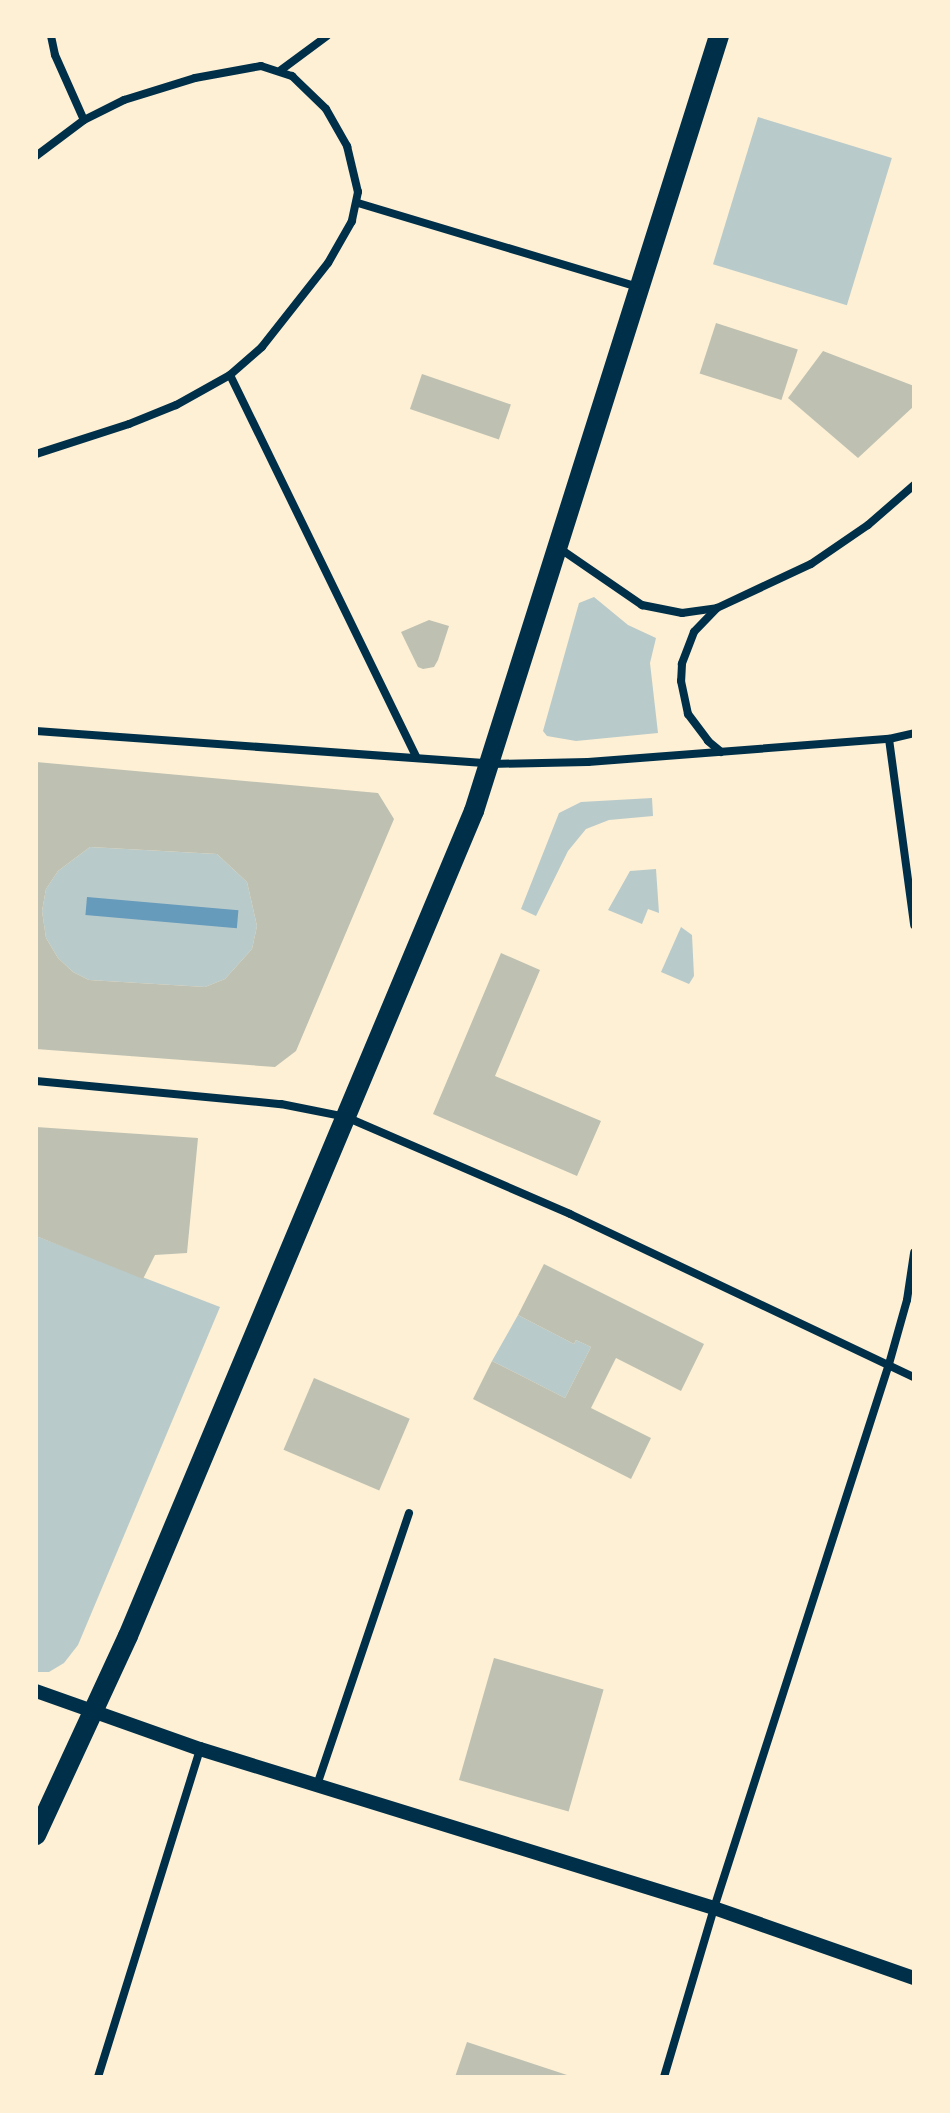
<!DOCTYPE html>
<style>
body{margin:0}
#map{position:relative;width:950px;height:2113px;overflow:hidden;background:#fdf0d5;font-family:"Roboto Condensed",sans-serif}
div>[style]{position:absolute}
.green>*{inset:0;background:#b9caca;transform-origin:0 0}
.water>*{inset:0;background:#669bbc;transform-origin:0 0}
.building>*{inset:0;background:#bec0b2;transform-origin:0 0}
.minor>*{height:8px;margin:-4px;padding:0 4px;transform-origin:4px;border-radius:4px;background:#003049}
.tertiary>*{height:14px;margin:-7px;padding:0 7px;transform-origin:7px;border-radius:7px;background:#003049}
.primary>*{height:20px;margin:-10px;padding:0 10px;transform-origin:10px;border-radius:10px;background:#003049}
span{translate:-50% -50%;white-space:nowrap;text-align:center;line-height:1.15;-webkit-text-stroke:7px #fdf0d5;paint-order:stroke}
.frame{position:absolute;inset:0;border:38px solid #fdf0d5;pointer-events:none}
</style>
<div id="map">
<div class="green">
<i style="left:758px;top:117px;width:140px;height:154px;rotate:17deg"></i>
<i style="clip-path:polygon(594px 597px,628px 625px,656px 638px,650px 663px,658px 733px,576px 741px,547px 736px,543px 731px,579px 603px)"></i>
<i style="clip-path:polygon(652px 798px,653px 816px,609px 820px,586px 829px,568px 851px,536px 916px,521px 909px,559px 813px,581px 802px)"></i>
<i style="clip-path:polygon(90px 847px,217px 854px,247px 882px,257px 926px,252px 949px,225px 979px,205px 987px,89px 980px,73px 972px,58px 958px,46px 938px,42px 911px,46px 889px,58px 871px)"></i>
<i style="clip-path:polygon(656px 869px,659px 913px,648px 909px,642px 924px,608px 910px,630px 871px)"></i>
<i style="clip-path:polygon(681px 927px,692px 935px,694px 976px,689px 984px,661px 972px)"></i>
<i style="clip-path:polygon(36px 1236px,220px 1307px,78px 1645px,64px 1663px,49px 1672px,36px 1672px)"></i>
<i style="clip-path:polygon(518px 1315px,574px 1344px,576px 1340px,591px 1347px,565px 1398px,492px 1361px)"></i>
</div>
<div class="water">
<i style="left:87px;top:897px;width:152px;height:18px;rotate:5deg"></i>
</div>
<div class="building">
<i style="left:716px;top:323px;width:86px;height:53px;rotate:18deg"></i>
<i style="clip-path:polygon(823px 351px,914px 386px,914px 406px,858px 458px,788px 398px)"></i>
<i style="left:422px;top:374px;width:94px;height:37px;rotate:19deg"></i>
<i style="clip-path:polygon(429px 620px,449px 626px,438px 660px,434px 667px,423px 669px,418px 667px,401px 632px)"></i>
<i style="clip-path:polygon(evenodd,36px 762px,378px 793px,394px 819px,296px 1051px,275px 1067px,36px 1049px,36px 762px,90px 847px,217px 854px,247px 882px,257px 926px,252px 949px,225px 979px,205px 987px,89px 980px,73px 972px,58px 958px,46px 938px,42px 911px,46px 889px,58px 871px,90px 847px)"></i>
<i style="clip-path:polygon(501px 953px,540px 970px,495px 1076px,601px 1121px,577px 1176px,433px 1114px)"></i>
<i style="clip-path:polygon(36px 1127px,198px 1138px,187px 1253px,155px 1255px,143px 1279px,36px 1236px)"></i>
<i style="clip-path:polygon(544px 1264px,704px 1344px,681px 1391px,616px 1358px,591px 1408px,651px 1438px,631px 1479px,473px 1399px,492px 1361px,565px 1398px,591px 1347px,576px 1340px,574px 1344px,518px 1315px)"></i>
<i style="left:314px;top:1378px;width:104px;height:78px;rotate:23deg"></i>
<i style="left:494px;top:1658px;width:114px;height:127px;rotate:16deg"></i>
<i style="clip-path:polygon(467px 2042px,570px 2076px,569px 2077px,455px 2077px)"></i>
</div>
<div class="minor">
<i style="left:51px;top:36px;width:19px;rotate:78deg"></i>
<i style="left:55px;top:55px;width:71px;rotate:66deg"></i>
<i style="left:281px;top:70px;width:57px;rotate:-36.5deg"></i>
<i style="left:36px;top:156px;width:60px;rotate:-36.9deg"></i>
<i style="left:84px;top:120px;width:45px;rotate:-26.6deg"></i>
<i style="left:124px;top:100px;width:74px;rotate:-17.2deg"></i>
<i style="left:195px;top:78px;width:67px;rotate:-10.3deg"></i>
<i style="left:261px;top:66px;width:33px;rotate:18deg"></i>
<i style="left:292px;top:76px;width:47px;rotate:44.1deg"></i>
<i style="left:326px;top:109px;width:43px;rotate:60.4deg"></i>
<i style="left:347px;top:146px;width:47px;rotate:76.6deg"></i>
<i style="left:358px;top:192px;width:30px;rotate:102deg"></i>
<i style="left:352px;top:221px;width:48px;rotate:119.7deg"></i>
<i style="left:328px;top:263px;width:107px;rotate:128.2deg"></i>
<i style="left:262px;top:347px;width:43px;rotate:138.8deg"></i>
<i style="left:230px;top:375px;width:62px;rotate:150.9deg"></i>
<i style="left:176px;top:405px;width:51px;rotate:158deg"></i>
<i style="left:129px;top:424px;width:98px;rotate:162.1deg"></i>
<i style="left:358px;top:203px;width:292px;rotate:16.7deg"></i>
<i style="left:230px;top:375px;width:424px;rotate:64deg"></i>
<i style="left:559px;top:548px;width:101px;rotate:34.5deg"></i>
<i style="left:642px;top:605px;width:41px;rotate:11.3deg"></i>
<i style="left:682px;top:613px;width:35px;rotate:-8deg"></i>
<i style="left:717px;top:608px;width:104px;rotate:-25.1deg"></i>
<i style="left:811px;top:564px;width:69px;rotate:-34.4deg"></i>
<i style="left:868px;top:525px;width:61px;rotate:-41deg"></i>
<i style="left:717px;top:608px;width:33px;rotate:134deg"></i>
<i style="left:694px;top:632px;width:34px;rotate:111deg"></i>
<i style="left:682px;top:664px;width:17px;rotate:93deg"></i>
<i style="left:681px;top:681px;width:34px;rotate:78deg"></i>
<i style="left:688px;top:714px;width:34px;rotate:53deg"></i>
<i style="left:708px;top:741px;width:17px;rotate:40deg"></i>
<i style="left:36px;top:731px;width:456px;rotate:4.1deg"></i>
<i style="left:491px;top:764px;width:97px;rotate:-1.2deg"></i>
<i style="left:588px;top:762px;width:302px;rotate:-4.4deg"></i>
<i style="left:889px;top:739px;width:26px;rotate:-13deg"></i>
<i style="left:889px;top:739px;width:188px;rotate:82.3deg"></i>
<i style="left:36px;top:1081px;width:246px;rotate:5.4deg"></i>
<i style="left:281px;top:1104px;width:66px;rotate:11.3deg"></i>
<i style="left:346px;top:1117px;width:244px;rotate:23.4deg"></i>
<i style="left:570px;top:1214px;width:381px;rotate:25.4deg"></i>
<i style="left:317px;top:1785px;width:287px;rotate:-71.3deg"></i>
<i style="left:98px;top:2077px;width:343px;rotate:-72.7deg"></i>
<i style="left:664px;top:2077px;width:176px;rotate:-73.5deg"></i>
<i style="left:714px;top:1908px;width:571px;rotate:-72.17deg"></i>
<i style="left:889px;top:1364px;width:66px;rotate:-74.3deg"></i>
<i style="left:907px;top:1300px;width:48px;rotate:-81.5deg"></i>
</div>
<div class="tertiary">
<i style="left:36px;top:1691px;width:174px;rotate:19.5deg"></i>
<i style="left:200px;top:1749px;width:538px;rotate:17.19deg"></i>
<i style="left:714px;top:1908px;width:212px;rotate:19.3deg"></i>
</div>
<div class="primary">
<i style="left:36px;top:1835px;width:219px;rotate:-65.2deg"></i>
<i style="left:128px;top:1636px;width:895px;rotate:-67.25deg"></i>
<i style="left:474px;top:811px;width:813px;rotate:-72.46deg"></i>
</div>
<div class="frame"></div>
</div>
